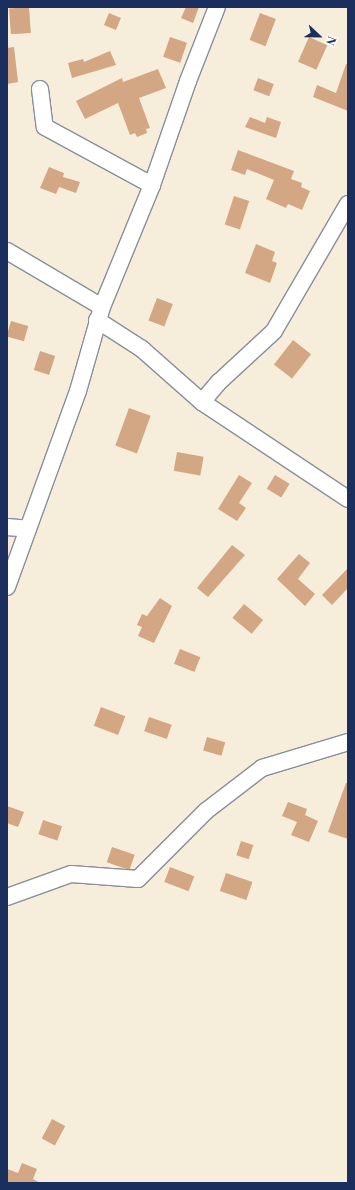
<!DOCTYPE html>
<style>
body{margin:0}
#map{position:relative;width:355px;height:1190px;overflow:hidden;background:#f7eddb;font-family:"Libre Bodoni",serif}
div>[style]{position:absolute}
.building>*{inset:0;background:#d4a784;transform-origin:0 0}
.roads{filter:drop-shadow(1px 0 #898e9c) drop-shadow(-1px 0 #898e9c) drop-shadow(0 1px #898e9c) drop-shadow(0 -1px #898e9c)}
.minor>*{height:16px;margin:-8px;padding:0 8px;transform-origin:8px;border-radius:8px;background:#fff}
span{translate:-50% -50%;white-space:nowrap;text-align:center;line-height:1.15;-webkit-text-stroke:3px #fdfcf7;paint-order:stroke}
.frame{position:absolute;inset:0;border:8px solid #1b2f5e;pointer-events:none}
.north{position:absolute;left:299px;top:16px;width:40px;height:40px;-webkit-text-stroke:3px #fdfcf7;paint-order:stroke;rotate:112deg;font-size:11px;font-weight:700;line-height:16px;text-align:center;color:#1b2f5e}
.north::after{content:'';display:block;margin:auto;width:14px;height:18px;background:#1b2f5e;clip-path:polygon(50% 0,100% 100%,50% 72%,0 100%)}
</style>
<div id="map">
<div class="building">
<i style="left:29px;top:7px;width:26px;height:20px;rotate:86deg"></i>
<i style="clip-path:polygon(186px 7px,199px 7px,193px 23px,181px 18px)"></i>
<i style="left:109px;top:13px;width:13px;height:13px;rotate:23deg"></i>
<i style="left:260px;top:13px;width:17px;height:29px;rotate:21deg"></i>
<i style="left:170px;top:37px;width:18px;height:21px;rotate:19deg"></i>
<i style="left:309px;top:37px;width:20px;height:27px;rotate:24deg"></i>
<i style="clip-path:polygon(14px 47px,18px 82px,7px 84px,7px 48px)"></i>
<i style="clip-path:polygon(110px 51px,116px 65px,72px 78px,68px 63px,83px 59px,84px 62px)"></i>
<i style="clip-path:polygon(346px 64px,348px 64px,348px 111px,313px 97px,317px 85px,336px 93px)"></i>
<i style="clip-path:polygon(158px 69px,166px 88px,139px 98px,150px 128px,146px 129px,147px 133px,137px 137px,135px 133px,130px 135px,118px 103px,85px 119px,76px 101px,122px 78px,123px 82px)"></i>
<i style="left:258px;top:78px;width:17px;height:13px;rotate:21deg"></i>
<i style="clip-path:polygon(250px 117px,265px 123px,267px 117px,281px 122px,276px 138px,245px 127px)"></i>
<i style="clip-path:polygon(238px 150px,294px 171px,291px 179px,302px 183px,301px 187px,310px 191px,302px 210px,288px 204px,286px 208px,266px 199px,274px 180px,247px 169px,245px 175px,231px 170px)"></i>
<i style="clip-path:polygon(49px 167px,64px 173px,63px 177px,80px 182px,76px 193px,59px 187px,56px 194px,40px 188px)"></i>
<i style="left:234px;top:196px;width:16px;height:30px;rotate:18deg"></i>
<i style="clip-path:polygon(256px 244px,275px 252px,272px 261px,277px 263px,270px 283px,245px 273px)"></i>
<i style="left:157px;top:298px;width:17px;height:24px;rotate:21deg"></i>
<i style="left:11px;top:321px;width:18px;height:16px;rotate:16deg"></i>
<i style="left:293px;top:340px;width:23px;height:31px;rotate:38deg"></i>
<i style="left:40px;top:351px;width:16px;height:20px;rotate:18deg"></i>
<i style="left:129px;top:408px;width:23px;height:40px;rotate:20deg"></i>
<i style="left:177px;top:452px;width:27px;height:19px;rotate:10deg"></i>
<i style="clip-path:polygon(239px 475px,252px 483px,239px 503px,246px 508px,237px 521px,218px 509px)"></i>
<i style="left:275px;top:475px;width:17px;height:16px;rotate:31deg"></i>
<i style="clip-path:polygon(232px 545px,245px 555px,208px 597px,197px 588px)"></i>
<i style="clip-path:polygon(299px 554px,310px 563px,298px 579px,315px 594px,305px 606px,277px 579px)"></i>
<i style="clip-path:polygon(348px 568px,348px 588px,332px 605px,322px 595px)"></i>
<i style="clip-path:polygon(160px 598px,172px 606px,154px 643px,138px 636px,142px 627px,137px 625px,142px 614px,147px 616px)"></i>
<i style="left:244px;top:604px;width:25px;height:18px;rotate:40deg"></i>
<i style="left:180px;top:649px;width:22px;height:16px;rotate:22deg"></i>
<i style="left:101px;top:707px;width:26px;height:20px;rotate:21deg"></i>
<i style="left:149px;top:717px;width:24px;height:15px;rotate:19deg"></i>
<i style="left:207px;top:737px;width:19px;height:14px;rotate:16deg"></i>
<i style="clip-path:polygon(346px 783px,348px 783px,348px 839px,328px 832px)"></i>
<i style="clip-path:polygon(288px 802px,307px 809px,305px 815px,318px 821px,309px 842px,291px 835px,297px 822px,282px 816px)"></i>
<i style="clip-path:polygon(7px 806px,24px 812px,18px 827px,7px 823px)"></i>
<i style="left:43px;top:820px;width:20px;height:15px;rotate:18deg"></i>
<i style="left:241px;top:841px;width:13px;height:15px;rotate:18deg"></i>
<i style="left:112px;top:847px;width:24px;height:16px;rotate:19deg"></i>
<i style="left:170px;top:867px;width:26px;height:16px;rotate:21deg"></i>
<i style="left:226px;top:873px;width:28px;height:19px;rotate:19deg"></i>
<i style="left:52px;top:1119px;width:15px;height:22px;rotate:28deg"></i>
<i style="clip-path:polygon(22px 1163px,37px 1169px,33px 1179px,40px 1183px,7px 1183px,7px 1169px,18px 1173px)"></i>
</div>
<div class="roads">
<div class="minor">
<i style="left:40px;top:89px;width:38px;rotate:83deg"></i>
<i style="left:45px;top:127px;width:122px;rotate:28.5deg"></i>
<i style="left:7px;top:251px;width:110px;rotate:30.5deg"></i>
<i style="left:97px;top:320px;width:54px;rotate:32.8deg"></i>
<i style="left:142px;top:349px;width:80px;rotate:41.5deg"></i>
<i style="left:202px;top:402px;width:175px;rotate:33.6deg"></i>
<i style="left:202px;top:402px;width:26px;rotate:-50deg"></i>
<i style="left:219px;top:382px;width:75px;rotate:-42.8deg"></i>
<i style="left:274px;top:331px;width:147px;rotate:-59.8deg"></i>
<i style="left:7px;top:527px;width:21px;rotate:5deg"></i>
<i style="left:7px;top:587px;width:208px;rotate:-70.1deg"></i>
<i style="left:78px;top:391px;width:87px;rotate:-74.1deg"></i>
<i style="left:102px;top:307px;width:132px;rotate:-67.7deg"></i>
<i style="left:152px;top:185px;width:110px;rotate:-70.9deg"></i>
<i style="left:188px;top:81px;width:79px;rotate:-68.6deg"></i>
<i style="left:7px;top:897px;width:68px;rotate:-19.8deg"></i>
<i style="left:71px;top:874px;width:67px;rotate:4.3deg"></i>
<i style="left:138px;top:879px;width:96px;rotate:-45deg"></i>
<i style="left:206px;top:811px;width:71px;rotate:-37.5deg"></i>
<i style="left:262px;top:768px;width:90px;rotate:-16.8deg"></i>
</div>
</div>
<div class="frame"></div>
<div class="north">N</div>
</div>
